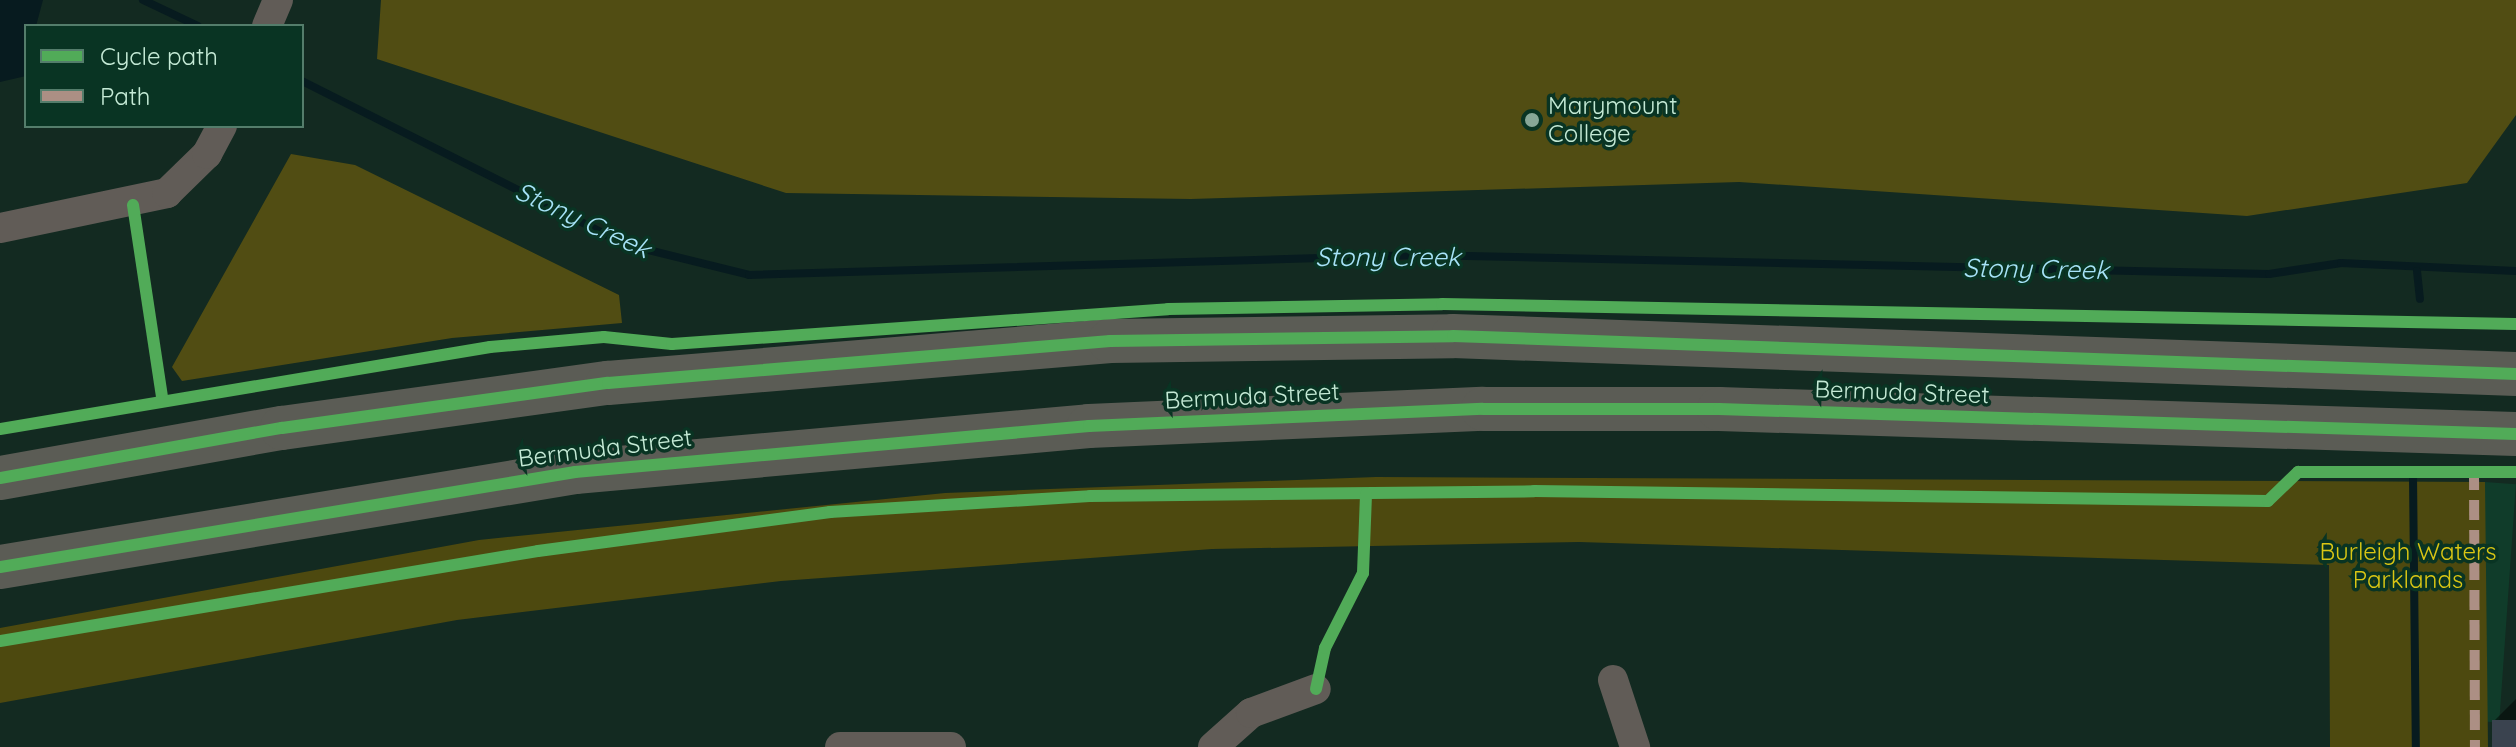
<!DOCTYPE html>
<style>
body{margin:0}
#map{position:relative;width:2516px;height:747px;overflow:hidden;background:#132a21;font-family:Quicksand,sans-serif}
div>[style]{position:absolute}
.built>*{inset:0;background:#103c2a;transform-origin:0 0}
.green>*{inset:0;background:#4d490f}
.forest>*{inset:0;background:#514d13}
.water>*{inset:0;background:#071b1f}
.shadow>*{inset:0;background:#0007}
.stream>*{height:8px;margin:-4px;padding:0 4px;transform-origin:4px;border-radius:4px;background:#071b1f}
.building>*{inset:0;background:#3a434f;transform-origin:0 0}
.street>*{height:30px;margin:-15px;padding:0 15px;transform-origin:15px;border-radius:15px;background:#615c57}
.primary>*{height:44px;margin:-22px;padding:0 22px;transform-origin:22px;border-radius:22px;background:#5b5c55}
.quiet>*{height:10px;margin-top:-5px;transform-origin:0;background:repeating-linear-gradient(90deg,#ac8f84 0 20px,transparent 0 30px)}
.cycleway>*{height:12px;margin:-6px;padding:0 6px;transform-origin:6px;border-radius:6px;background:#51ab58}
.dots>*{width:22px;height:22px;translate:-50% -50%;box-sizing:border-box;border:4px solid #093423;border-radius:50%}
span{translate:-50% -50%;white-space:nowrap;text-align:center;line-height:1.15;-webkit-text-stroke:7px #093423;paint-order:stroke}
.poi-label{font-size:24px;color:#c5ead6}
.left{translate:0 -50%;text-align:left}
.street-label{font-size:24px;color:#c5ead6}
.park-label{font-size:24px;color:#dac614}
.water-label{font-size:26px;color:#a7e3f8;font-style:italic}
.legend{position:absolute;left:24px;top:24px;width:280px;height:104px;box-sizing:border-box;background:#093423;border:2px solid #547d6b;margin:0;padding:10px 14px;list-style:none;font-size:24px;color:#c5ead6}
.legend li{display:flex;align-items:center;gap:16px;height:40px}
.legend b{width:40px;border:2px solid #547d6b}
</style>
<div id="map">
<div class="built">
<i style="left:2485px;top:482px;width:31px;height:239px;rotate:4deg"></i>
</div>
<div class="green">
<i style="clip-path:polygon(1376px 477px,2485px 482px,2488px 747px,2330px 747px,2329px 565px,1579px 542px,1212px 549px,781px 581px,457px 620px,0 703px,0 628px,479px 540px,945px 493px)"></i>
</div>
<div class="forest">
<i style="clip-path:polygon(381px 0,2516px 0,2516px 115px,2467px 183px,2247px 216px,1739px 182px,1191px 199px,786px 193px,377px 59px)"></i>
<i style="clip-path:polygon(291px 154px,355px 165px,619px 295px,622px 323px,452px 338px,182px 381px,172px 367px)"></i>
</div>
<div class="water">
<i style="clip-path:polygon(0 0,43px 0,36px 26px,26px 26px,26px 76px,0 82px)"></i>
</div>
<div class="shadow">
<i style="clip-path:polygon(2516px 699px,2516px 747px,2494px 747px,2494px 721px)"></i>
</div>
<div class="stream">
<i style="left:143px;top:0;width:61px;rotate:25.3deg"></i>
<i style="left:302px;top:81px;width:361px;rotate:26.8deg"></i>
<i style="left:624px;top:244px;width:129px;rotate:13.9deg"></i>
<i style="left:749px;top:275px;width:671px;rotate:-1.71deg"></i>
<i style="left:1420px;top:255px;width:849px;rotate:1.28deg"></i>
<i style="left:2269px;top:274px;width:73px;rotate:-8.7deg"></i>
<i style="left:2341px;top:263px;width:175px;rotate:2.6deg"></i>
<i style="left:2417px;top:271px;width:28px;rotate:84deg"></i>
<i style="left:2413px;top:476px;width:271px;rotate:89.4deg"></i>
</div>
<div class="building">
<i style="left:2492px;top:720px;width:24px;height:27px"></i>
</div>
<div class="street">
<i style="left:267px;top:26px;width:28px;rotate:-67deg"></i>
<i style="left:0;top:228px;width:171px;rotate:-11.8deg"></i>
<i style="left:167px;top:193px;width:56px;rotate:-44.3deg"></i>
<i style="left:207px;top:154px;width:32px;rotate:-62deg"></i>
<i style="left:1613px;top:680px;width:71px;rotate:71.8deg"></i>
<i style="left:840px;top:747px;width:111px"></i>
<i style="left:1213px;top:747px;width:51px;rotate:-41.8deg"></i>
<i style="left:1251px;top:713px;width:69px;rotate:-20.3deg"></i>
</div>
<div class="primary">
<i style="left:0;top:478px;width:286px;rotate:-10.1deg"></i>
<i style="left:282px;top:428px;width:329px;rotate:-7.9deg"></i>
<i style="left:608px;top:383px;width:504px;rotate:-4.78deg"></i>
<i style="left:1110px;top:341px;width:343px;rotate:-0.8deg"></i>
<i style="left:1453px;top:336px;width:1064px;rotate:2.05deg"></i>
<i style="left:0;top:567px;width:583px;rotate:-9.38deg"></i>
<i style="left:575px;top:472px;width:516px;rotate:-5.11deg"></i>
<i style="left:1089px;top:426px;width:394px;rotate:-2.5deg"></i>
<i style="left:1483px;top:409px;width:236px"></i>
<i style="left:1719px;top:409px;width:797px;rotate:1.8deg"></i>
</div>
<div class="quiet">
<i style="left:2474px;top:470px;width:277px;rotate:89.8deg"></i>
</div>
<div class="cycleway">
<i style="left:133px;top:205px;width:194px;rotate:81.4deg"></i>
<i style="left:0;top:429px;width:497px;rotate:-9.5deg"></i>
<i style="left:490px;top:347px;width:114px;rotate:-5deg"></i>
<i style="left:604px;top:337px;width:68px;rotate:5.9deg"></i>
<i style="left:672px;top:344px;width:497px;rotate:-4deg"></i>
<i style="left:1168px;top:309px;width:274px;rotate:-1deg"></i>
<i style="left:1442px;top:304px;width:1074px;rotate:1.07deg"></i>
<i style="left:0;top:478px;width:286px;rotate:-10.1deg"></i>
<i style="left:282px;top:428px;width:329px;rotate:-7.9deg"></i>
<i style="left:608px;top:383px;width:504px;rotate:-4.78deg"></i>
<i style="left:1110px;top:341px;width:343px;rotate:-0.8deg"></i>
<i style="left:1453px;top:336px;width:1064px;rotate:2.05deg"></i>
<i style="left:0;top:567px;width:583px;rotate:-9.38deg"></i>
<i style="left:575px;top:472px;width:516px;rotate:-5.11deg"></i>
<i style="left:1089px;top:426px;width:394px;rotate:-2.5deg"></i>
<i style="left:1483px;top:409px;width:236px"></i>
<i style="left:1719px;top:409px;width:797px;rotate:1.8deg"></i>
<i style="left:0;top:641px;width:545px;rotate:-9.5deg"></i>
<i style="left:538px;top:551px;width:295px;rotate:-7.6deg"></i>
<i style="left:830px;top:512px;width:260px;rotate:-3.5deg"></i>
<i style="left:1090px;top:496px;width:444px;rotate:-0.6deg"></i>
<i style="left:1534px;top:491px;width:734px;rotate:0.78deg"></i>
<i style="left:2268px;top:501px;width:42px;rotate:-44deg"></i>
<i style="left:2298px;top:472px;width:218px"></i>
<i style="left:1316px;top:689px;width:42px;rotate:-77.6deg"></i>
<i style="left:1325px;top:648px;width:84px;rotate:-63.1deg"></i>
<i style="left:1363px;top:573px;width:79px;rotate:-87.8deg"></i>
</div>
<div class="dots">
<i style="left:1532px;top:120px;background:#87a797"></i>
</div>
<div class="poi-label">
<span class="left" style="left:1548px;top:120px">Marymount<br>College</span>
</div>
<div class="street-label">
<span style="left:1902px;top:392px;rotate:2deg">Bermuda Street</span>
<span style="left:1252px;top:396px;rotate:-3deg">Bermuda Street</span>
<span style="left:605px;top:448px;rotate:-7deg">Bermuda Street</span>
</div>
<div class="park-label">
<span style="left:2408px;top:566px">Burleigh Waters<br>Parklands</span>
</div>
<div class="water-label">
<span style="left:583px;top:220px;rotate:25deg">Stony Creek</span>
<span style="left:1388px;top:257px">Stony Creek</span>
<span style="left:2036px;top:269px;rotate:1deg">Stony Creek</span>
</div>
<ul class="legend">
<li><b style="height:10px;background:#51ab58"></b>Cycle path</li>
<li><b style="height:10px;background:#ac8f84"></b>Path</li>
</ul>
</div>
